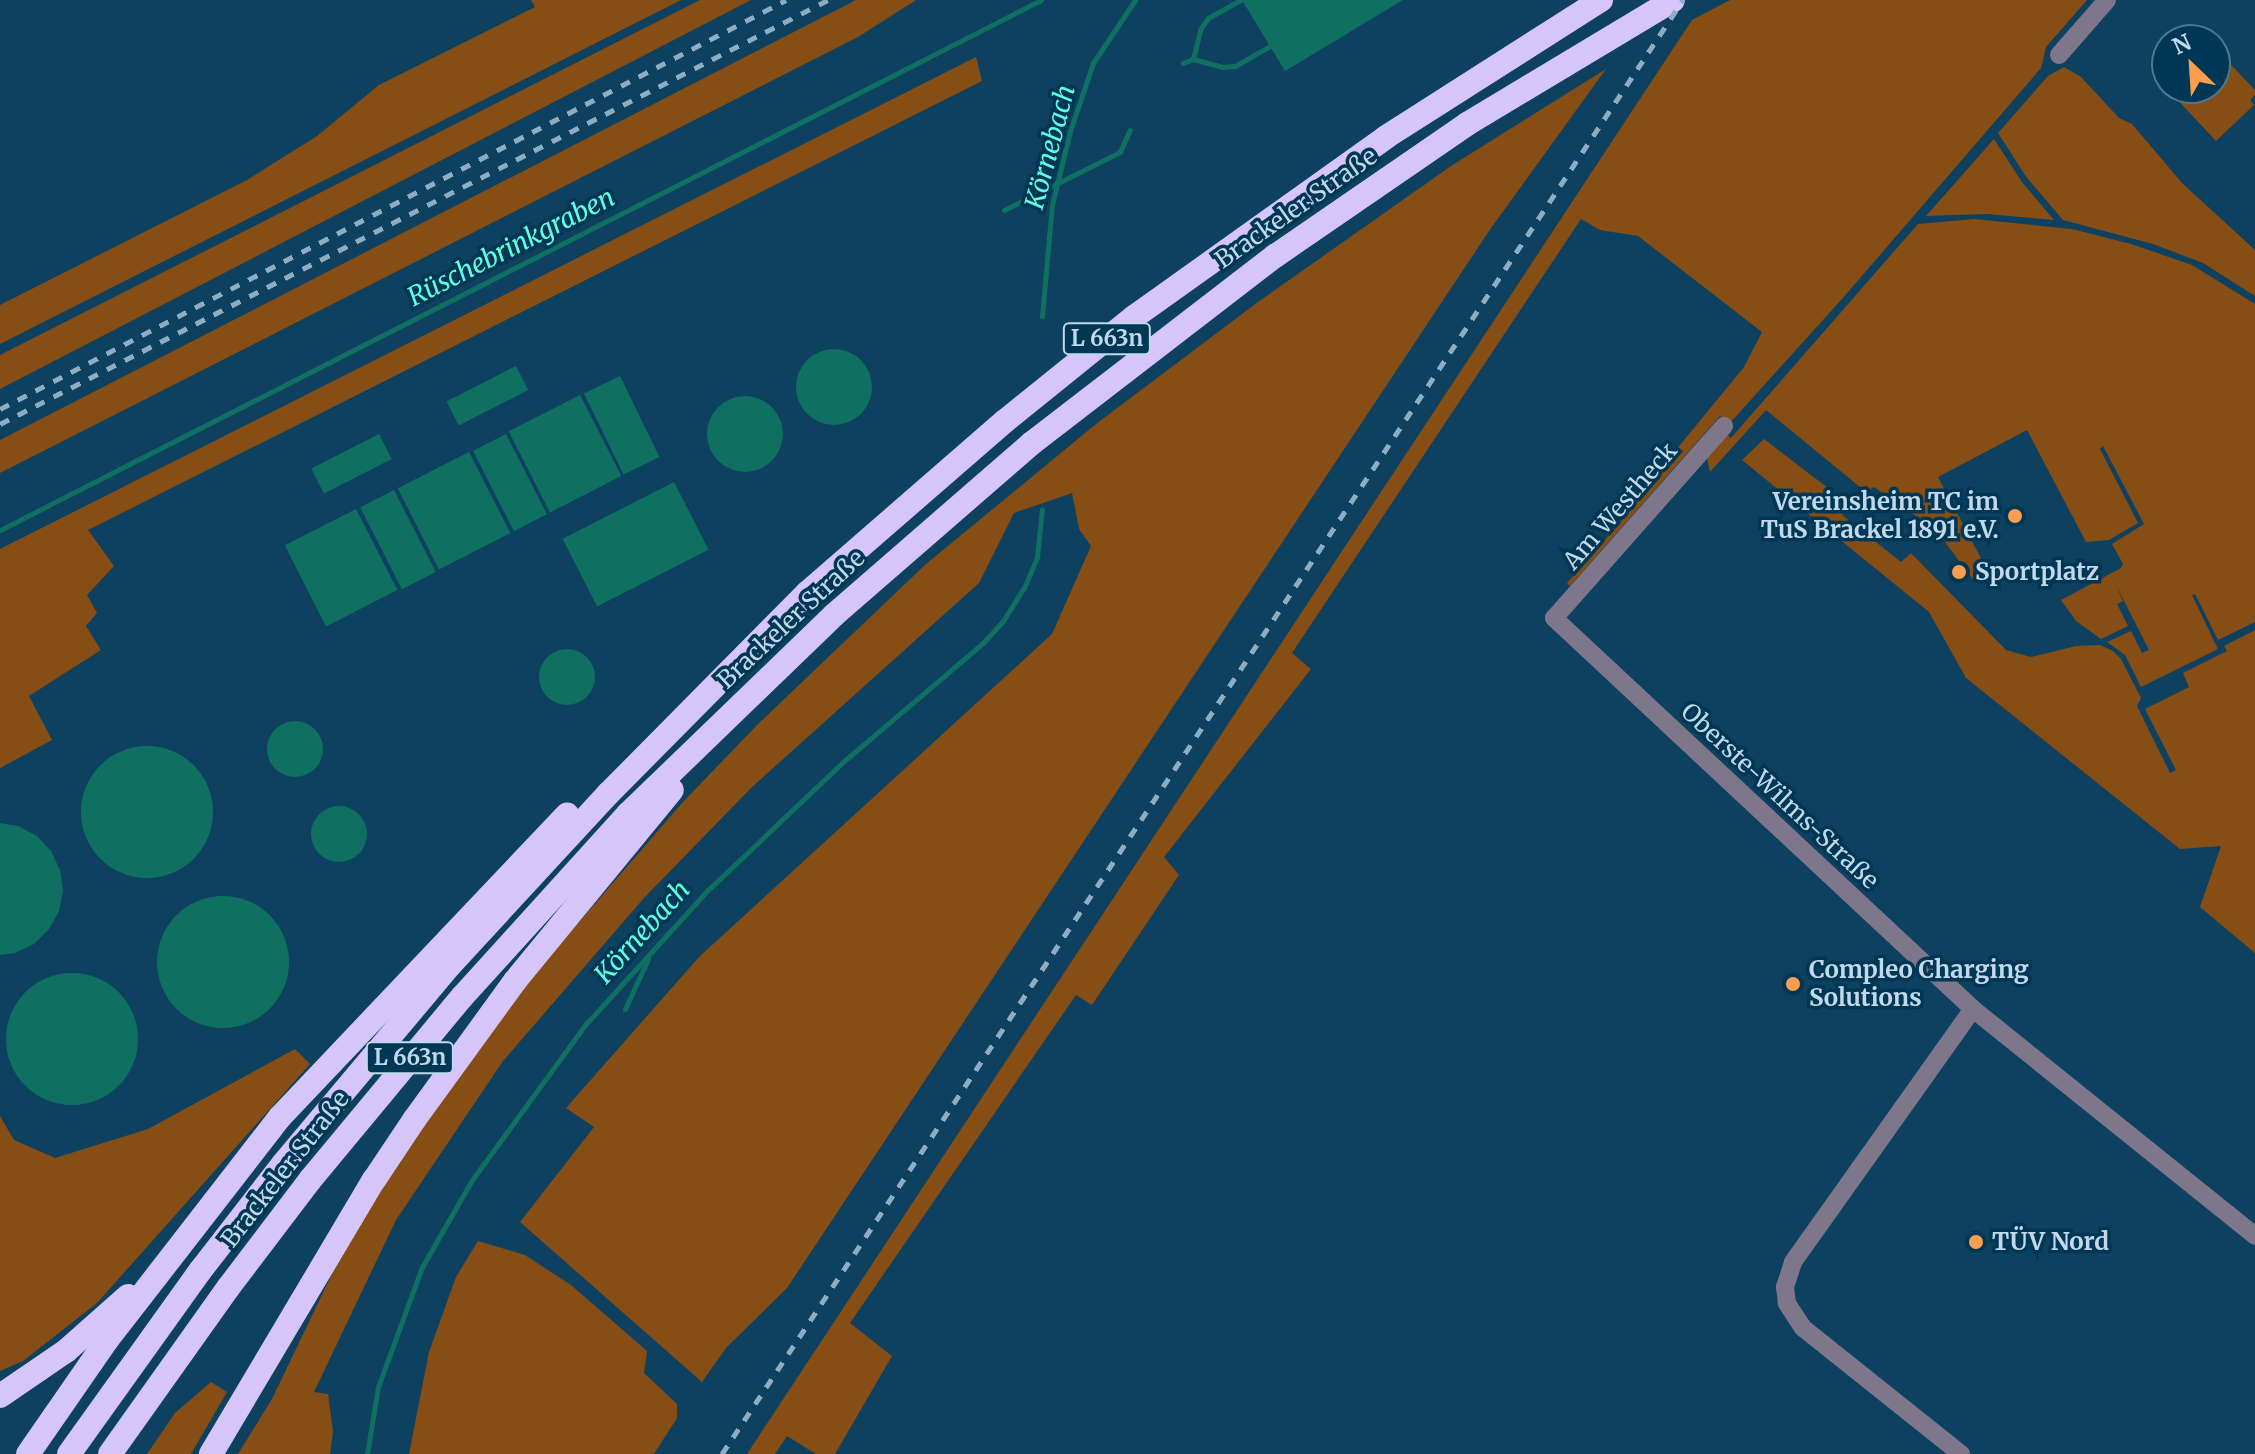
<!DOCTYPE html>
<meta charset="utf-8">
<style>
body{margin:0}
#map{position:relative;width:2255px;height:1454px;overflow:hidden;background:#0e415f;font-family:Merriweather,serif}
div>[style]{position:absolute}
.green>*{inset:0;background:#864d15}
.water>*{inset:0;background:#0f7062;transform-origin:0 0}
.round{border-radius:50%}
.stream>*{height:5px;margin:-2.5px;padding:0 2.5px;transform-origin:2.5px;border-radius:2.5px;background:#0f7062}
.minor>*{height:18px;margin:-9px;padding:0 9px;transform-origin:9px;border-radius:9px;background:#7e778c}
.highway>*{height:24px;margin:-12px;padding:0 12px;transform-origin:12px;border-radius:12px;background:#d6c5f9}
.rail>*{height:5px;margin-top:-2.5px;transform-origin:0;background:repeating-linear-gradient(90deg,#8dadc2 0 10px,transparent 0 20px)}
.dots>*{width:22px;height:22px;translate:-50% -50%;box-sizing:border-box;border:4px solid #003754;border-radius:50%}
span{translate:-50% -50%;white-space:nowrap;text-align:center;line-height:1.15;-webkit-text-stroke:7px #003754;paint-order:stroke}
.shield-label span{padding:2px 6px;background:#003754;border:2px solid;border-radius:6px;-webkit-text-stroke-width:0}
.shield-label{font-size:22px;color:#c1d9eb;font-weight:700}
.street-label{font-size:24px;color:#c1d9eb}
.poi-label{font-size:24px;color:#c1d9eb;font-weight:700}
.right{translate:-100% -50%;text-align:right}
.left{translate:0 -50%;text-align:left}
.water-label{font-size:26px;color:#5ffee3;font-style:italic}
.north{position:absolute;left:2151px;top:24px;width:80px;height:80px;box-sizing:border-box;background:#003754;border:2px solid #4d7890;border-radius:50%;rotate:335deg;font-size:22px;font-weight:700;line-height:32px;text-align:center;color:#c1d9eb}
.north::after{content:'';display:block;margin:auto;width:28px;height:36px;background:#fa9f4f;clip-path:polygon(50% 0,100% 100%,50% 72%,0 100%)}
</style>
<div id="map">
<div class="green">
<i style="clip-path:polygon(531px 0,681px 0,0 344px,0 305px,247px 180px,317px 136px,379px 85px,535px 7px)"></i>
<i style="clip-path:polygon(700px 0,751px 0,0 389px,0 355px)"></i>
<i style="clip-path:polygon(856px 0,916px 0,858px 37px,0 473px,0 440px)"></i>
<i style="clip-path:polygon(1730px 0,2087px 0,2046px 47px,2041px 68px,1842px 299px,1729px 424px,1720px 416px,1570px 586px,1567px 583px,1637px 503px,1635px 500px,1744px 367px,1762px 332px,1638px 236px,1600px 230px,1581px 219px,1292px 653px,1311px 669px,1164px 857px,1179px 875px,1092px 1005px,1076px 995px,850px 1323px,892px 1356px,835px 1454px,816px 1454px,787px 1436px,775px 1454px,747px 1454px,1692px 20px)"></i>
<i style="clip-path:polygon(2218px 51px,2255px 90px,2255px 95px,2250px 100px,2254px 105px,2216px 141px,2172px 94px,2178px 88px,2215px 88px)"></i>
<i style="clip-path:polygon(976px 57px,982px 81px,88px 530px,114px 566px,87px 595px,97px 613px,86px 626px,101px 650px,29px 696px,52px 740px,0 768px,0 549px)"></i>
<i style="clip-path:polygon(2064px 67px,2081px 77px,2119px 118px,2132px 124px,2182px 183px,2255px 250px,2255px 296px,2203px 263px,2153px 244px,2063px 220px,2027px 178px,1998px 133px,2048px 76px)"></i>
<i style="clip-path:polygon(1606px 69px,1489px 231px,787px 1288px,726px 1348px,702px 1382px,520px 1222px,594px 1127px,566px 1108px,699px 957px,1052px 634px,1091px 546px,1079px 529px,1072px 493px,1014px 513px,979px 583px,751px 788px,644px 898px,503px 1061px,396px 1220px,314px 1392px,328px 1394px,333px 1432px,330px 1454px,238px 1454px,272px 1399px,343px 1251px,371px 1201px,516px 995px,682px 803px,759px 723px,926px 564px,1096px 424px,1258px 302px,1451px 166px)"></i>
<i style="clip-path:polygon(1994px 139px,2022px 182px,2054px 220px,1987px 214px,1926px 216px)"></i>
<i style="clip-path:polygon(1974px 219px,2072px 229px,2131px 244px,2192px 265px,2255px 304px,2255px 622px,2218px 640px,2195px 594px,2192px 595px,2218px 649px,2141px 687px,2125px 655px,2107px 642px,2131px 631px,2142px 653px,2149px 650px,2116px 585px,2123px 601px,2117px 604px,2128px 626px,2101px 639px,2076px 621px,2061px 600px,2121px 568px,2123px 564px,2112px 544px,2144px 524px,2103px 446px,2100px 449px,2138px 523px,2109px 540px,2086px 542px,2027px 430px,1938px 477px,1992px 579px,1980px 577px,1974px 581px,1936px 530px,1874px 487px,1866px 492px,1766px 410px,1710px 472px,1707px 458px,1725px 433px,1731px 438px,1918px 224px)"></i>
<i style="clip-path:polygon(1764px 439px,1850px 505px,1842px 515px,1901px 562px,1911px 553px,2006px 650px,2031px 657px,2076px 646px,2100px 645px,2113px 651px,2121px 659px,2141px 698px,2137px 706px,2170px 773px,2176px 770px,2145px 709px,2189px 687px,2183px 673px,2227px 651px,2224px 646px,2255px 630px,2255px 953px,2200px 907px,2221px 846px,2180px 849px,1966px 678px,1929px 612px,1742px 460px)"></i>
<i style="clip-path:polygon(295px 1049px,310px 1064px,97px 1303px,23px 1361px,0 1371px,0 1116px,14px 1140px,55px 1158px,148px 1129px)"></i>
<i style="clip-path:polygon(478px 1241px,525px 1255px,571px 1285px,647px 1351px,644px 1373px,677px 1404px,677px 1418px,654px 1454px,409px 1454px,429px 1352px,456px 1277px)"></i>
<i style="clip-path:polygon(211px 1382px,227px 1392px,191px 1454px,147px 1454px,175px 1413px)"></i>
</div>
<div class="water">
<i style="clip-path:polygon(1242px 0,1403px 0,1285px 71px)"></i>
<i class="round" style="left:796px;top:349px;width:76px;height:76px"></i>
<i style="left:516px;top:366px;width:27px;height:78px;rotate:63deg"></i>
<i style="left:620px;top:376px;width:90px;height:40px;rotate:64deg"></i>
<i style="left:580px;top:395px;width:91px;height:80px;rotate:63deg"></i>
<i class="round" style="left:707px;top:396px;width:76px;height:76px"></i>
<i style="left:379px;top:434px;width:28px;height:76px;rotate:63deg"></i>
<i style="left:506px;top:434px;width:90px;height:37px;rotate:63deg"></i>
<i style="left:469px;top:452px;width:91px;height:80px;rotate:63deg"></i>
<i style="left:674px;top:482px;width:76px;height:125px;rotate:63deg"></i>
<i style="left:394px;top:490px;width:92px;height:38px;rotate:63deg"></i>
<i style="left:356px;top:509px;width:91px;height:80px;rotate:63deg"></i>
<i class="round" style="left:539px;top:649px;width:56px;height:56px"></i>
<i class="round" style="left:267px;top:721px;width:56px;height:56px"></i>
<i class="round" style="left:81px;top:746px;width:132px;height:132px"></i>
<i class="round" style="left:311px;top:806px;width:56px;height:56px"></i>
<i style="clip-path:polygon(0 823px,18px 826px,37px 836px,51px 851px,60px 870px,63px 891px,59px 911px,49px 929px,34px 944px,15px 953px,0 955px)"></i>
<i class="round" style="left:157px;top:896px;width:132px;height:132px"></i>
<i class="round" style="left:6px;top:973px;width:132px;height:132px"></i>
</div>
<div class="stream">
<i style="left:1193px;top:59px;width:32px;rotate:-76deg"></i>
<i style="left:1201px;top:28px;width:12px;rotate:-55deg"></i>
<i style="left:1208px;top:18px;width:38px;rotate:-29deg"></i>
<i style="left:1183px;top:63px;width:11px;rotate:-22deg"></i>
<i style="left:1193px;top:59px;width:30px;rotate:15deg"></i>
<i style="left:1222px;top:67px;width:13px;rotate:-4deg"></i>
<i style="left:1235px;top:66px;width:40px;rotate:-29.7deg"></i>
<i style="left:1004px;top:210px;width:130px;rotate:-26.6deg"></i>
<i style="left:1120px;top:152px;width:24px;rotate:-66deg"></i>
<i style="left:1042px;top:316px;width:111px;rotate:-84.9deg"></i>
<i style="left:1052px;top:205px;width:76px;rotate:-76.3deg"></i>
<i style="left:1070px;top:131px;width:72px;rotate:-71.3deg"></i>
<i style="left:1093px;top:63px;width:76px;rotate:-56.3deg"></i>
<i style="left:0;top:530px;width:1168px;rotate:-26.98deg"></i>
<i style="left:625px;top:1009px;width:55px;rotate:-65.3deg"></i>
<i style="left:367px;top:1454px;width:68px;rotate:-80.7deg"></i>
<i style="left:378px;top:1387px;width:128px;rotate:-69.9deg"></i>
<i style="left:422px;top:1267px;width:100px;rotate:-60.1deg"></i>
<i style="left:472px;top:1180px;width:192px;rotate:-53.9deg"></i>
<i style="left:585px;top:1025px;width:183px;rotate:-47.7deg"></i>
<i style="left:708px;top:890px;width:186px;rotate:-43.5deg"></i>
<i style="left:843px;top:762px;width:185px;rotate:-40.4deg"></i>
<i style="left:984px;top:642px;width:28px;rotate:-48deg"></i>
<i style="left:1003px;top:621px;width:39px;rotate:-58deg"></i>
<i style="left:1024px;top:588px;width:34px;rotate:-67deg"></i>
<i style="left:1037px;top:557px;width:48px;rotate:-84.1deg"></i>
</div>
<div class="minor">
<i style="left:2059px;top:55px;width:73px;rotate:-48.9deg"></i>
<i style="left:1724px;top:426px;width:256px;rotate:131.5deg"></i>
<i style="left:1554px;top:618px;width:573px;rotate:43.02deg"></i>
<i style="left:1961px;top:1454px;width:202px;rotate:-141.4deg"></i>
<i style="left:1803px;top:1328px;width:30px;rotate:-123deg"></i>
<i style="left:1787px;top:1303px;width:16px;rotate:-97deg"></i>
<i style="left:1785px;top:1287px;width:26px;rotate:-72deg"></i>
<i style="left:1793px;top:1262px;width:310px;rotate:-54.6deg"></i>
<i style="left:1973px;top:1009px;width:362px;rotate:38.8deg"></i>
</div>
<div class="highway">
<i style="left:0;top:1396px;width:80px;rotate:-34.3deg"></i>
<i style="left:66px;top:1351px;width:83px;rotate:-41.6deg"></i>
<i style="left:28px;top:1454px;width:139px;rotate:-55.3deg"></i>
<i style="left:107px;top:1340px;width:282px;rotate:-52.2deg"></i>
<i style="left:280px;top:1117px;width:417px;rotate:-46.5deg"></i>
<i style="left:69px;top:1454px;width:225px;rotate:-54.4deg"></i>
<i style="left:200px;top:1271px;width:135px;rotate:-52.2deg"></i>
<i style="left:283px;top:1164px;width:260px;rotate:-50deg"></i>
<i style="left:450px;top:965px;width:233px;rotate:-47.3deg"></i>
<i style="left:608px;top:794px;width:283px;rotate:-45.3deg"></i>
<i style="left:807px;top:593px;width:262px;rotate:-41deg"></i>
<i style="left:1005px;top:421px;width:166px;rotate:-38.9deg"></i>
<i style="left:1134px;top:317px;width:310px;rotate:-35.5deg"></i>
<i style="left:1386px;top:137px;width:255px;rotate:-32.5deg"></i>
<i style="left:110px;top:1454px;width:204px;rotate:-54.6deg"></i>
<i style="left:228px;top:1288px;width:136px;rotate:-52.8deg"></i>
<i style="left:310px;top:1180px;width:238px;rotate:-50.3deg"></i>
<i style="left:462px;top:997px;width:247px;rotate:-47.8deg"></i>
<i style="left:628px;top:814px;width:286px;rotate:-44deg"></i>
<i style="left:834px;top:615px;width:262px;rotate:-41deg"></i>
<i style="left:1032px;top:443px;width:307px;rotate:-37.6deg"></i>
<i style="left:1275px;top:256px;width:233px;rotate:-34.5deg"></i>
<i style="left:1467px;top:124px;width:240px;rotate:-31deg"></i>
<i style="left:211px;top:1454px;width:319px;rotate:-59.3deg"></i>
<i style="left:374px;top:1180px;width:72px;rotate:-56.3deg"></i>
<i style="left:414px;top:1120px;width:172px;rotate:-54deg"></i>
<i style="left:515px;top:981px;width:247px;rotate:-50.6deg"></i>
</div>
<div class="rail">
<i style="left:0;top:409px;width:886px;rotate:-27.49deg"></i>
<i style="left:0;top:424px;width:930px;rotate:-27.12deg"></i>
<i style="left:722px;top:1454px;width:1743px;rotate:-56.54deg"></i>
</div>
<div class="dots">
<i style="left:2015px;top:516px;background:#fa9f4f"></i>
<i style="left:1959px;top:572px;background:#fa9f4f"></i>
<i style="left:1793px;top:984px;background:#fa9f4f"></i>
<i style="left:1976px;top:1242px;background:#fa9f4f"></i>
</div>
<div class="shield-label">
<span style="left:1107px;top:339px">L 663n</span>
<span style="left:410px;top:1058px">L 663n</span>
</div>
<div class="street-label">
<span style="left:1296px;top:208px;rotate:-35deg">Brackeler Straße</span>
<span style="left:1620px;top:506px;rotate:-49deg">Am Westheck</span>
<span style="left:791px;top:619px;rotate:-43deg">Brackeler Straße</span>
<span style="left:1780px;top:796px;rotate:43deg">Oberste-Wilms-Straße</span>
<span style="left:285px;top:1169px;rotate:-52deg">Brackeler Straße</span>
</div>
<div class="poi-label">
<span class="right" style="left:1999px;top:516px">Vereinsheim TC im<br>TuS Brackel 1891 e.V.</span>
<span class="left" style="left:1975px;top:572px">Sportplatz</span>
<span class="left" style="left:1809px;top:984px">Compleo Charging<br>Solutions</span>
<span class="left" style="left:1992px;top:1242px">TÜV Nord</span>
</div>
<div class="water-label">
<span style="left:1050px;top:147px;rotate:-75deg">Körnebach</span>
<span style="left:511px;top:247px;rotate:-27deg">Rüschebrinkgraben</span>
<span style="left:642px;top:932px;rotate:-48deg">Körnebach</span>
</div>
<div class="north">N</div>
</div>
